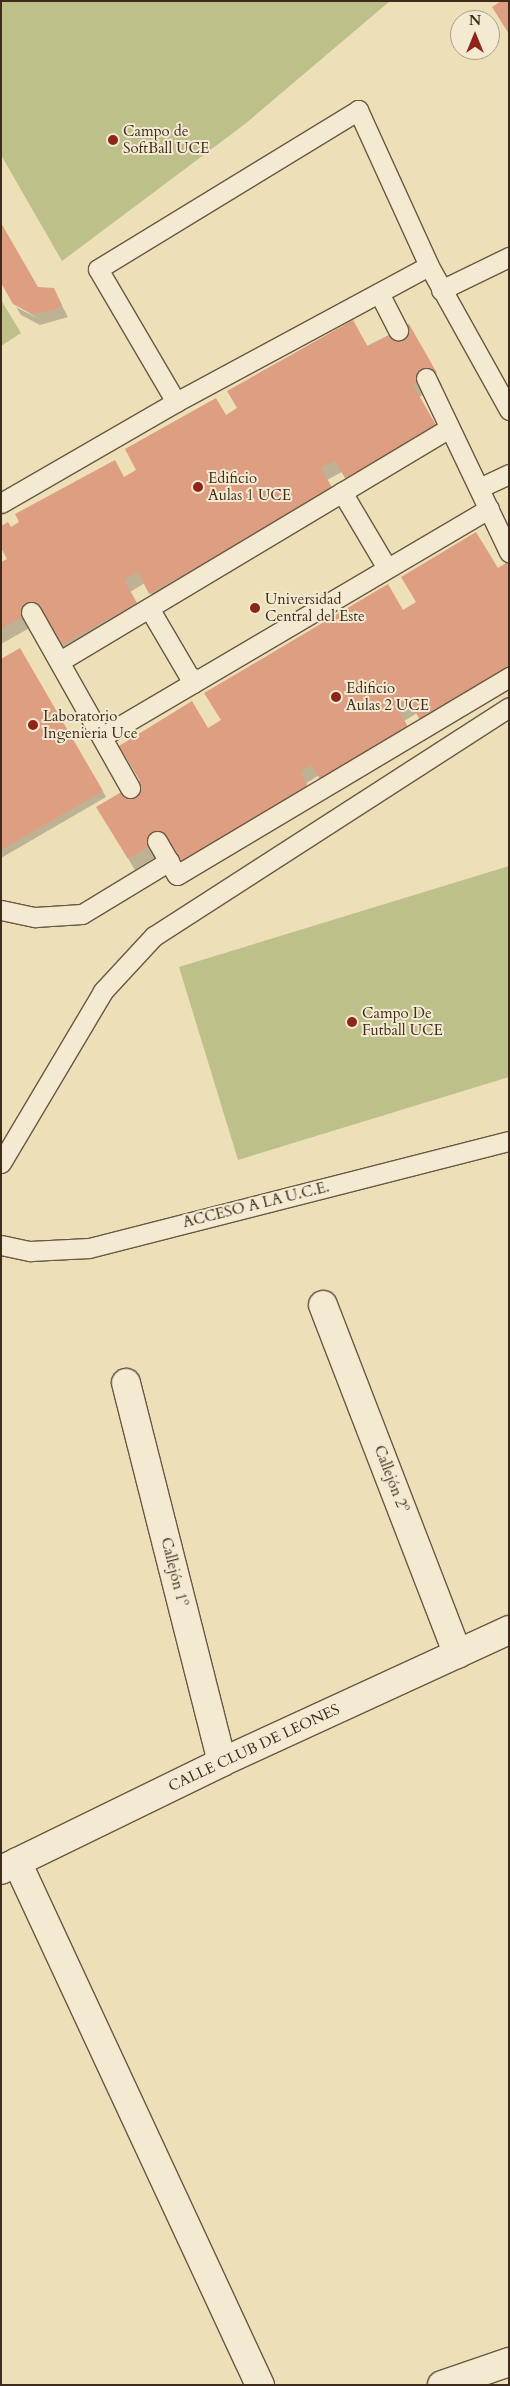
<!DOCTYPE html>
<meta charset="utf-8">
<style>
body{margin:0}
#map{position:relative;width:510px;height:2386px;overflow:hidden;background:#eddfb8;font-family:Cardo,serif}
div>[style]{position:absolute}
.green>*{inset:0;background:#bec08a}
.shadow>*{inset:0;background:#0003}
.building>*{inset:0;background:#de9e82}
.roads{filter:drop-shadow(1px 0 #6a5843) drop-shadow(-1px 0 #6a5843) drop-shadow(0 1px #6a5843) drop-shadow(0 -1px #6a5843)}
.lane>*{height:19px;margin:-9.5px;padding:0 9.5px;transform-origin:9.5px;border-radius:9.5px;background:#f3ead1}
.street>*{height:28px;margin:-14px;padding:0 14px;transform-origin:14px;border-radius:14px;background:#f3ead1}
.secondary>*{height:28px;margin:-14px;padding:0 14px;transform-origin:14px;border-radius:14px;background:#f3ead1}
.dots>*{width:14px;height:14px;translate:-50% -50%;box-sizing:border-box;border:2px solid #f3ead1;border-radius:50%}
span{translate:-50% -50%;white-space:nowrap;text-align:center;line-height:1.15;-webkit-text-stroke:4px #f3ead1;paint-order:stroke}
.poi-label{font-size:15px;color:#3f2b1c}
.left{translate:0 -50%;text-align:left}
.street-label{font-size:15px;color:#3f2b1c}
.frame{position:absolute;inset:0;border:2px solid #3f2b1c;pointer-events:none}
.north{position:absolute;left:450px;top:10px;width:50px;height:50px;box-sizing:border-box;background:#f3ead1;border:1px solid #ab9e89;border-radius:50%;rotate:0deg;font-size:14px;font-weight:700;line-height:20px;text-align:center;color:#3f2b1c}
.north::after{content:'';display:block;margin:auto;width:18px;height:22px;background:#8f2418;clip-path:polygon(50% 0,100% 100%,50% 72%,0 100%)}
</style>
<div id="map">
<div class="green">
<i style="clip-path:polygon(1px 1px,390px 1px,245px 124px,62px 261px,1px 155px)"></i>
<i style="clip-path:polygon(1px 300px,21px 333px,1px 346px)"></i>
<i style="clip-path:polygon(509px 866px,509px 1077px,238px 1160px,179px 967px)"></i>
</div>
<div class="shadow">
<i style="clip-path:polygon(38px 288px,60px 302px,68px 317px,40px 325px,21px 315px,16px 307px,37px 318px,14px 303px)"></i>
<i style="clip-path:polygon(409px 325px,442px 385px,419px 397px,445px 444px,355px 494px,342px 472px,327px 480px,157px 605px,145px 583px,130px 592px,142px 615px,65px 658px,44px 620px,1px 644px,1px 563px,9px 559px,10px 528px,124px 478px,225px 416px)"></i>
<i style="clip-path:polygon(476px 533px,417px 713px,305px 784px,174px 846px,135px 870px,98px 808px,141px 782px,208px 730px,417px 602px)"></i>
<i style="clip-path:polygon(20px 650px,106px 797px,1px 858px,1px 661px)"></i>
</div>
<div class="building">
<i style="clip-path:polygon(501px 1px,509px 1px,509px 34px,492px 7px)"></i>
<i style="clip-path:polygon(1px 223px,38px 287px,54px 288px,62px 305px,55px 310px,32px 314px,13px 304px,1px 283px)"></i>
<i style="clip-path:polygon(353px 320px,368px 347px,409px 324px,437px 373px,413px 385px,440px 432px,348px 483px,335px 461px,321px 468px,334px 491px,149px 594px,138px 572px,124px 580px,137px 603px,58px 647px,37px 609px,1px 629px,1px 562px,7px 559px,1px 548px,1px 526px,8px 522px,11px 527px,19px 522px,15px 514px,115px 460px,124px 477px,136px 470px,125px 449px,216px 398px,226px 415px,237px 408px,227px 391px)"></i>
<i style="clip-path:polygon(476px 532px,498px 568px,509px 561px,509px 672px,422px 723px,409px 702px,398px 709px,408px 727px,320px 779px,311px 765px,300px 772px,309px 788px,183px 863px,166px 836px,128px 859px,96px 807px,140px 781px,119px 746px,192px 701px,208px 728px,221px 720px,204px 693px,388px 584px,403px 610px,416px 602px,401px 577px)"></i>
<i style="clip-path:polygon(20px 648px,103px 791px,1px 850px,1px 659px)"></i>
</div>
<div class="roads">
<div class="lane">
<i style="left:441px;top:290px;width:76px;rotate:-25.9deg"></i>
<i style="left:379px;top:293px;width:42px;rotate:62.8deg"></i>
<i style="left:426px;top:378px;width:193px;rotate:64.5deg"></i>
<i style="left:176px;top:402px;width:154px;rotate:-120.4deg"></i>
<i style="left:98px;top:269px;width:305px;rotate:-31.4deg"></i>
<i style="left:358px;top:110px;width:171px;rotate:65.5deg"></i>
<i style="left:479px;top:488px;width:33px;rotate:-25deg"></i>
<i style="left:342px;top:492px;width:88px;rotate:59.4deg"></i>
<i style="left:1px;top:503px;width:202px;rotate:-30deg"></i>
<i style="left:176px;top:402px;width:287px;rotate:-28.3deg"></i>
<i style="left:429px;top:266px;width:165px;rotate:60.9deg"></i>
<i style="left:149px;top:608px;width:87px;rotate:59.6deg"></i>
<i style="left:193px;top:683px;width:5px;rotate:-68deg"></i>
<i style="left:31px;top:612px;width:202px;rotate:60.6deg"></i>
<i style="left:60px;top:661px;width:454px;rotate:-30.9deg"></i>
<i style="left:103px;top:736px;width:448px;rotate:-30.5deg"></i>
<i style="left:157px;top:841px;width:39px;rotate:60deg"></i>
<i style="left:177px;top:875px;width:387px;rotate:-30.8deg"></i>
<i style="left:1px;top:910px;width:35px;rotate:12deg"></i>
<i style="left:35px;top:917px;width:47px;rotate:-3.7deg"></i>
<i style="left:82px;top:914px;width:102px;rotate:-31.3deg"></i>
<i style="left:1px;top:1163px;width:200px;rotate:-59.3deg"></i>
<i style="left:103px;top:991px;width:75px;rotate:-47.2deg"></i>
<i style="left:154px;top:936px;width:422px;rotate:-32.8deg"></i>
<i style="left:1px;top:1245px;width:30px;rotate:12deg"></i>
<i style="left:30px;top:1251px;width:59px;rotate:-2.9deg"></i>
<i style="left:89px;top:1248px;width:433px;rotate:-14.3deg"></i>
</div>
<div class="street">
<i style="left:323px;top:1305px;width:374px;rotate:68.9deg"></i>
<i style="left:126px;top:1383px;width:391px;rotate:75.8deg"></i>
<i style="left:17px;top:1862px;width:577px;rotate:65.08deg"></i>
<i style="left:1px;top:1870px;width:246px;rotate:-26deg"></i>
<i style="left:222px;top:1762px;width:316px;rotate:-24.7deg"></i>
</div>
<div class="secondary">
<i style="left:442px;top:2385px;width:71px;rotate:-18.9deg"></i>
</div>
</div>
<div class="dots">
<i style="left:113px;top:140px;background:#8f2418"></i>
<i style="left:198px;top:487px;background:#8f2418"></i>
<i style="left:255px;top:608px;background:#8f2418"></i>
<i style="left:336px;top:697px;background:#8f2418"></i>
<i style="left:33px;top:725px;background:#8f2418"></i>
<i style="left:352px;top:1022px;background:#8f2418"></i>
</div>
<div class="poi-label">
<span class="left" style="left:123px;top:140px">Campo de<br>SoftBall UCE</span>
<span class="left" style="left:208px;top:487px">Edificio<br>Aulas 1 UCE</span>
<span class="left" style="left:265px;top:608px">Universidad<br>Central del Este</span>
<span class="left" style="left:346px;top:697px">Edificio<br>Aulas 2 UCE</span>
<span class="left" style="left:43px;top:725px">Laboratorio<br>Ingenieria Uce</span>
<span class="left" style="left:362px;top:1022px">Campo De<br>Futball UCE</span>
</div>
<div class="street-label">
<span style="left:256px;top:1205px;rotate:-14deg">ACCESO A LA U.C.E.</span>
<span style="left:391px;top:1479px;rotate:69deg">Callejón 2º</span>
<span style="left:174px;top:1572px;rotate:76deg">Callejón 1º</span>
<span style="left:254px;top:1748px;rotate:-25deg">CALLE CLUB DE LEONES</span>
</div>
<div class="frame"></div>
<div class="north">N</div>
</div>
